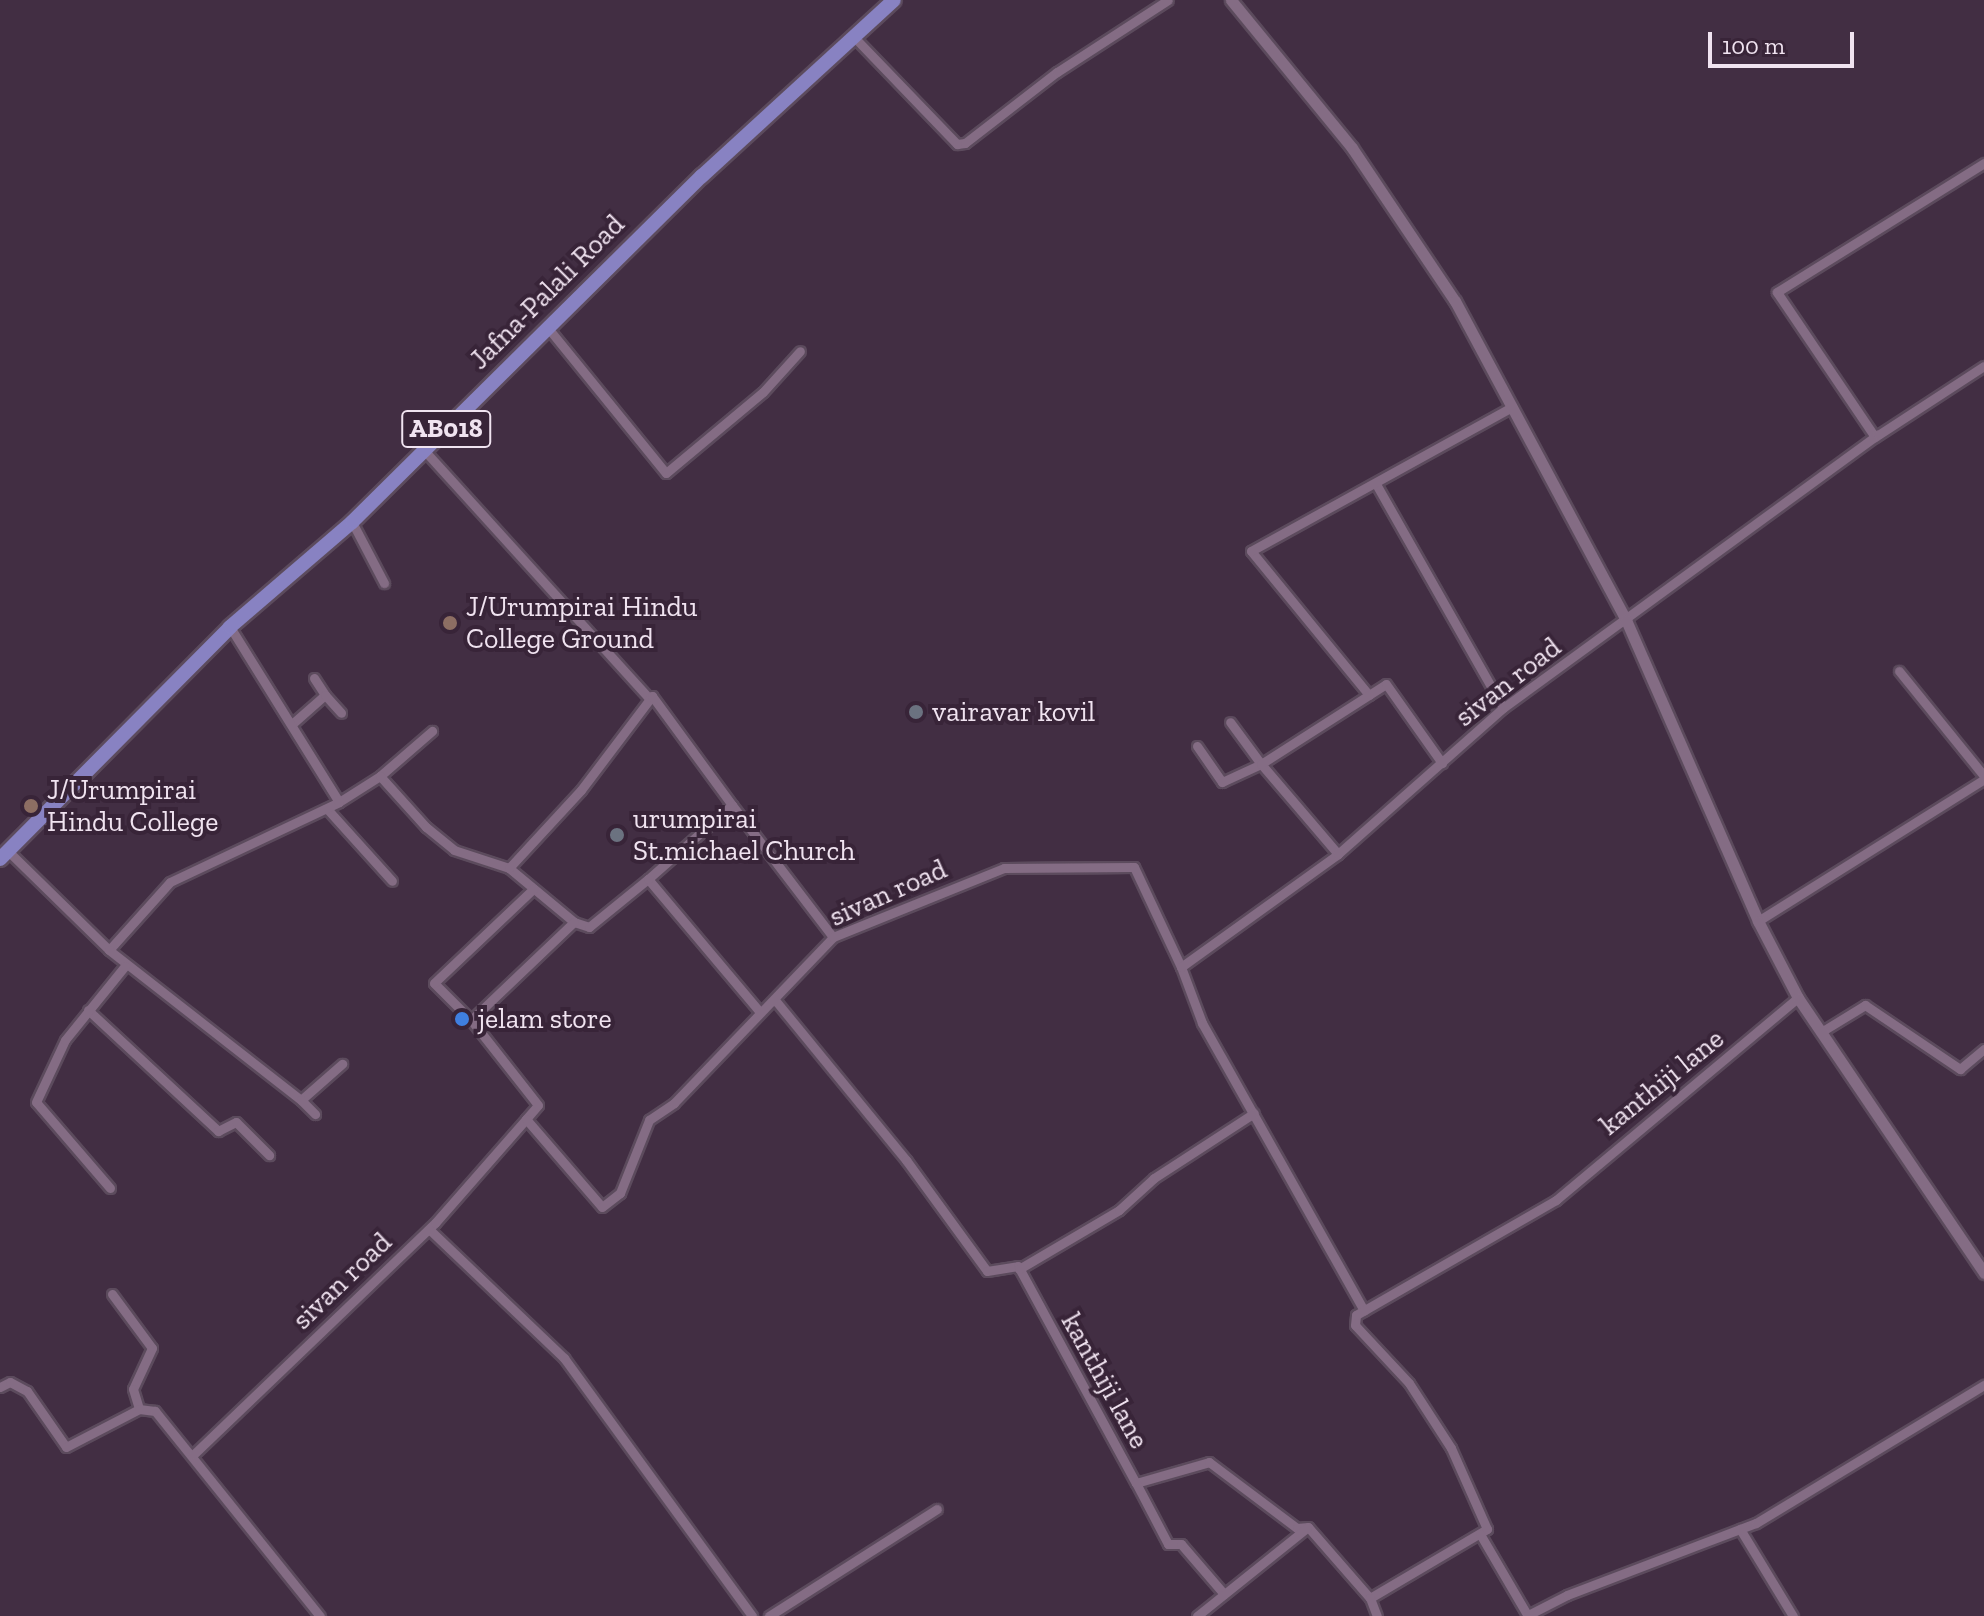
<!DOCTYPE html>
<style>
body{margin:0}
#map{position:relative;width:1984px;height:1616px;overflow:hidden;background:#422e43;font-family:"Zilla Slab",serif}
div>[style]{position:absolute}
.roads{filter:drop-shadow(2px 0 #5c4b5d) drop-shadow(-2px 0 #5c4b5d) drop-shadow(0 2px #5c4b5d) drop-shadow(0 -2px #5c4b5d)}
.minor>*{height:9px;margin:-4.5px;padding:0 4.5px;transform-origin:4.5px;border-radius:4.5px;background:#846c84}
.tertiary>*{height:11px;margin:-5.5px;padding:0 5.5px;transform-origin:5.5px;border-radius:5.5px;background:#846c84}
.primary>*{height:14px;margin:-7px;padding:0 7px;transform-origin:7px;border-radius:7px;background:#8882c2}
.dots>*{width:22px;height:22px;translate:-50% -50%;box-sizing:border-box;border:4px solid #382438;border-radius:50%}
span{translate:-50% -50%;white-space:nowrap;text-align:center;line-height:1.15;-webkit-text-stroke:8px #382438;paint-order:stroke}
.shield-label span{padding:2px 6px;background:#382438;border:2px solid;border-radius:6px;-webkit-text-stroke-width:0}
.shield-label{font-size:26px;color:#f0e3f0;font-weight:700}
.street-label{font-size:28px;color:#f0e3f0}
.poi-label{font-size:28px;color:#f0e3f0}
.left{translate:0 -50%;text-align:left}
.scale{position:absolute;left:1708px;top:32px;width:146px;height:36px;box-sizing:border-box;border:4px solid #f0e3f0;border-top:0;padding-left:10px;font-size:24px;line-height:28px;white-space:nowrap;color:#f0e3f0;-webkit-text-stroke:6px #382438;paint-order:stroke}
</style>
<div id="map">
<div class="roads">
<div class="minor">
<i style="left:854px;top:37px;width:149px;rotate:46.1deg"></i>
<i style="left:957px;top:144px;width:8px;rotate:-7deg"></i>
<i style="left:965px;top:143px;width:116px;rotate:-37.7deg"></i>
<i style="left:1057px;top:72px;width:132px;rotate:-33deg"></i>
<i style="left:548px;top:328px;width:187px;rotate:50.9deg"></i>
<i style="left:666px;top:473px;width:126px;rotate:-39.9deg"></i>
<i style="left:763px;top:392px;width:55px;rotate:-47.9deg"></i>
<i style="left:1875px;top:437px;width:175px;rotate:-124.1deg"></i>
<i style="left:1777px;top:292px;width:244px;rotate:-31.9deg"></i>
<i style="left:424px;top:450px;width:336px;rotate:47.8deg"></i>
<i style="left:1376px;top:484px;width:257px;rotate:60.4deg"></i>
<i style="left:352px;top:522px;width:69px;rotate:62.3deg"></i>
<i style="left:1899px;top:671px;width:135px;rotate:51deg"></i>
<i style="left:314px;top:678px;width:20px;rotate:57deg"></i>
<i style="left:1369px;top:695px;width:186px;rotate:-129.3deg"></i>
<i style="left:1251px;top:551px;width:298px;rotate:-28.9deg"></i>
<i style="left:292px;top:724px;width:44px;rotate:-41.3deg"></i>
<i style="left:325px;top:695px;width:24px;rotate:48deg"></i>
<i style="left:1197px;top:746px;width:44px;rotate:55.2deg"></i>
<i style="left:1222px;top:782px;width:43px;rotate:-24.8deg"></i>
<i style="left:1261px;top:764px;width:52px;rotate:-126.4deg"></i>
<i style="left:380px;top:776px;width:69px;rotate:-40.9deg"></i>
<i style="left:339px;top:802px;width:49px;rotate:-32.4deg"></i>
<i style="left:380px;top:776px;width:69px;rotate:48deg"></i>
<i style="left:426px;top:827px;width:36px;rotate:39deg"></i>
<i style="left:454px;top:850px;width:58px;rotate:18.1deg"></i>
<i style="left:509px;top:868px;width:85px;rotate:39.7deg"></i>
<i style="left:574px;top:922px;width:16px;rotate:18deg"></i>
<i style="left:589px;top:927px;width:76px;rotate:-39.1deg"></i>
<i style="left:648px;top:879px;width:172px;rotate:49.9deg"></i>
<i style="left:732px;top:805px;width:166px;rotate:52.6deg"></i>
<i style="left:329px;top:811px;width:94px;rotate:48deg"></i>
<i style="left:8px;top:851px;width:141px;rotate:44.4deg"></i>
<i style="left:109px;top:950px;width:91px;rotate:-48.1deg"></i>
<i style="left:170px;top:882px;width:187px;rotate:-25.3deg"></i>
<i style="left:339px;top:802px;width:206px;rotate:-121.9deg"></i>
<i style="left:1338px;top:854px;width:118px;rotate:-130.5deg"></i>
<i style="left:1261px;top:764px;width:148px;rotate:-32.6deg"></i>
<i style="left:1386px;top:684px;width:97px;rotate:54.7deg"></i>
<i style="left:509px;top:868px;width:106px;rotate:-47.3deg"></i>
<i style="left:581px;top:790px;width:118px;rotate:-52.9deg"></i>
<i style="left:652px;top:696px;width:135px;rotate:53.7deg"></i>
<i style="left:732px;top:805px;width:112px;rotate:138.6deg"></i>
<i style="left:1758px;top:921px;width:267px;rotate:-32.1deg"></i>
<i style="left:109px;top:950px;width:244px;rotate:38deg"></i>
<i style="left:301px;top:1100px;width:55px;rotate:-41.3deg"></i>
<i style="left:1181px;top:967px;width:60px;rotate:69.4deg"></i>
<i style="left:1202px;top:1023px;width:330px;rotate:60.6deg"></i>
<i style="left:775px;top:1000px;width:207px;rotate:50.7deg"></i>
<i style="left:906px;top:1160px;width:137px;rotate:53.9deg"></i>
<i style="left:987px;top:1271px;width:31px;rotate:-9deg"></i>
<i style="left:1018px;top:1266px;width:247px;rotate:61.5deg"></i>
<i style="left:1136px;top:1483px;width:76px;rotate:-16deg"></i>
<i style="left:1209px;top:1462px;width:110px;rotate:36.9deg"></i>
<i style="left:1297px;top:1528px;width:11px;rotate:-5deg"></i>
<i style="left:1308px;top:1527px;width:94px;rotate:48.9deg"></i>
<i style="left:1370px;top:1598px;width:136px;rotate:-30.5deg"></i>
<i style="left:1487px;top:1529px;width:89px;rotate:-114deg"></i>
<i style="left:1451px;top:1448px;width:77px;rotate:-122.9deg"></i>
<i style="left:1409px;top:1383px;width:79px;rotate:-133deg"></i>
<i style="left:1355px;top:1325px;width:10px;rotate:-84deg"></i>
<i style="left:1356px;top:1315px;width:231px;rotate:-29.9deg"></i>
<i style="left:1556px;top:1200px;width:315px;rotate:-39.9deg"></i>
<i style="left:88px;top:1010px;width:178px;rotate:42.9deg"></i>
<i style="left:218px;top:1131px;width:20px;rotate:-27deg"></i>
<i style="left:236px;top:1122px;width:47px;rotate:45deg"></i>
<i style="left:471px;top:1020px;width:52px;rotate:-135deg"></i>
<i style="left:434px;top:983px;width:137px;rotate:-43.5deg"></i>
<i style="left:1821px;top:1032px;width:52px;rotate:-31.5deg"></i>
<i style="left:1865px;top:1005px;width:115px;rotate:34deg"></i>
<i style="left:1960px;top:1069px;width:31px;rotate:-40deg"></i>
<i style="left:301px;top:1100px;width:20px;rotate:45deg"></i>
<i style="left:526px;top:1119px;width:18px;rotate:-49deg"></i>
<i style="left:538px;top:1105px;width:108px;rotate:-128.2deg"></i>
<i style="left:471px;top:1020px;width:142px;rotate:-43.6deg"></i>
<i style="left:110px;top:1188px;width:113px;rotate:-130.7deg"></i>
<i style="left:36px;top:1102px;width:68px;rotate:-64.9deg"></i>
<i style="left:65px;top:1040px;width:95px;rotate:-51deg"></i>
<i style="left:429px;top:1229px;width:187px;rotate:43.7deg"></i>
<i style="left:564px;top:1358px;width:319px;rotate:53.9deg"></i>
<i style="left:1019px;top:1269px;width:116px;rotate:-30.5deg"></i>
<i style="left:1119px;top:1210px;width:47px;rotate:-42.4deg"></i>
<i style="left:1154px;top:1178px;width:119px;rotate:-33deg"></i>
<i style="left:112px;top:1294px;width:67px;rotate:53.5deg"></i>
<i style="left:152px;top:1348px;width:45px;rotate:114.9deg"></i>
<i style="left:133px;top:1389px;width:21px;rotate:73deg"></i>
<i style="left:0;top:1387px;width:11px;rotate:-27deg"></i>
<i style="left:10px;top:1382px;width:19px;rotate:28deg"></i>
<i style="left:27px;top:1391px;width:68px;rotate:55.1deg"></i>
<i style="left:66px;top:1447px;width:82px;rotate:-27.5deg"></i>
<i style="left:139px;top:1409px;width:16px;rotate:7deg"></i>
<i style="left:155px;top:1411px;width:263px;rotate:51.2deg"></i>
<i style="left:193px;top:1455px;width:335px;rotate:-43.8deg"></i>
<i style="left:435px;top:1223px;width:138px;rotate:-48.8deg"></i>
<i style="left:526px;top:1119px;width:116px;rotate:49.2deg"></i>
<i style="left:602px;top:1207px;width:23px;rotate:-38deg"></i>
<i style="left:620px;top:1193px;width:79px;rotate:-68.3deg"></i>
<i style="left:649px;top:1120px;width:30px;rotate:-34deg"></i>
<i style="left:674px;top:1103px;width:230px;rotate:-46.2deg"></i>
<i style="left:833px;top:937px;width:184px;rotate:-22deg"></i>
<i style="left:1004px;top:868px;width:130px;rotate:-0.4deg"></i>
<i style="left:1134px;top:867px;width:110px;rotate:64.8deg"></i>
<i style="left:1181px;top:967px;width:193px;rotate:-35.7deg"></i>
<i style="left:1338px;top:854px;width:220px;rotate:-41.5deg"></i>
<i style="left:1503px;top:708px;width:464px;rotate:-36.1deg"></i>
<i style="left:1878px;top:435px;width:126px;rotate:-33.1deg"></i>
<i style="left:1136px;top:1483px;width:69px;rotate:62.3deg"></i>
<i style="left:1168px;top:1544px;width:13px"></i>
<i style="left:1181px;top:1544px;width:66px;rotate:49.3deg"></i>
<i style="left:1740px;top:1529px;width:102px;rotate:58.7deg"></i>
<i style="left:1480px;top:1534px;width:95px;rotate:59.7deg"></i>
<i style="left:1370px;top:1598px;width:19px;rotate:69deg"></i>
<i style="left:1528px;top:1615px;width:44px;rotate:-27.1deg"></i>
<i style="left:1567px;top:1595px;width:202px;rotate:-20.9deg"></i>
<i style="left:1756px;top:1523px;width:267px;rotate:-31.2deg"></i>
<i style="left:769px;top:1616px;width:199px;rotate:-32.5deg"></i>
<i style="left:1197px;top:1616px;width:141px;rotate:-38.7deg"></i>
</div>
<div class="tertiary">
<i style="left:1231px;top:0;width:191px;rotate:50.7deg"></i>
<i style="left:1352px;top:148px;width:184px;rotate:56.1deg"></i>
<i style="left:1455px;top:301px;width:362px;rotate:61.8deg"></i>
<i style="left:1626px;top:620px;width:329px;rotate:66.3deg"></i>
<i style="left:1758px;top:921px;width:87px;rotate:62.5deg"></i>
<i style="left:1798px;top:998px;width:332px;rotate:55.9deg"></i>
</div>
<div class="primary">
<i style="left:0;top:859px;width:327px;rotate:-45.2deg"></i>
<i style="left:230px;top:627px;width:161px;rotate:-40.7deg"></i>
<i style="left:352px;top:522px;width:492px;rotate:-44.7deg"></i>
<i style="left:702px;top:176px;width:260px;rotate:-42.5deg"></i>
</div>
</div>
<div class="dots">
<i style="left:450px;top:623px;background:#8d6e63"></i>
<i style="left:916px;top:712px;background:#6b7280"></i>
<i style="left:31px;top:806px;background:#8d6e63"></i>
<i style="left:617px;top:835px;background:#6b7280"></i>
<i style="left:462px;top:1019px;background:#3f7fe0"></i>
</div>
<div class="shield-label">
<span style="left:446px;top:429px">AB018</span>
</div>
<div class="street-label">
<span style="left:547px;top:292px;rotate:-45deg">Jafna-Palali Road</span>
<span style="left:1508px;top:682px;rotate:-38deg">sivan road</span>
<span style="left:888px;top:893px;rotate:-24deg">sivan road</span>
<span style="left:1662px;top:1082px;rotate:-39deg">kanthiji lane</span>
<span style="left:342px;top:1281px;rotate:-44deg">sivan road</span>
<span style="left:1105px;top:1381px;rotate:61deg">kanthiji lane</span>
</div>
<div class="poi-label">
<span class="left" style="left:466px;top:623px">J/Urumpirai Hindu<br>College Ground</span>
<span class="left" style="left:932px;top:712px">vairavar kovil</span>
<span class="left" style="left:47px;top:806px">J/Urumpirai<br>Hindu College</span>
<span class="left" style="left:633px;top:835px">urumpirai<br>St.michael Church</span>
<span class="left" style="left:478px;top:1019px">jelam store</span>
</div>
<div class="scale">100 m</div>
</div>
